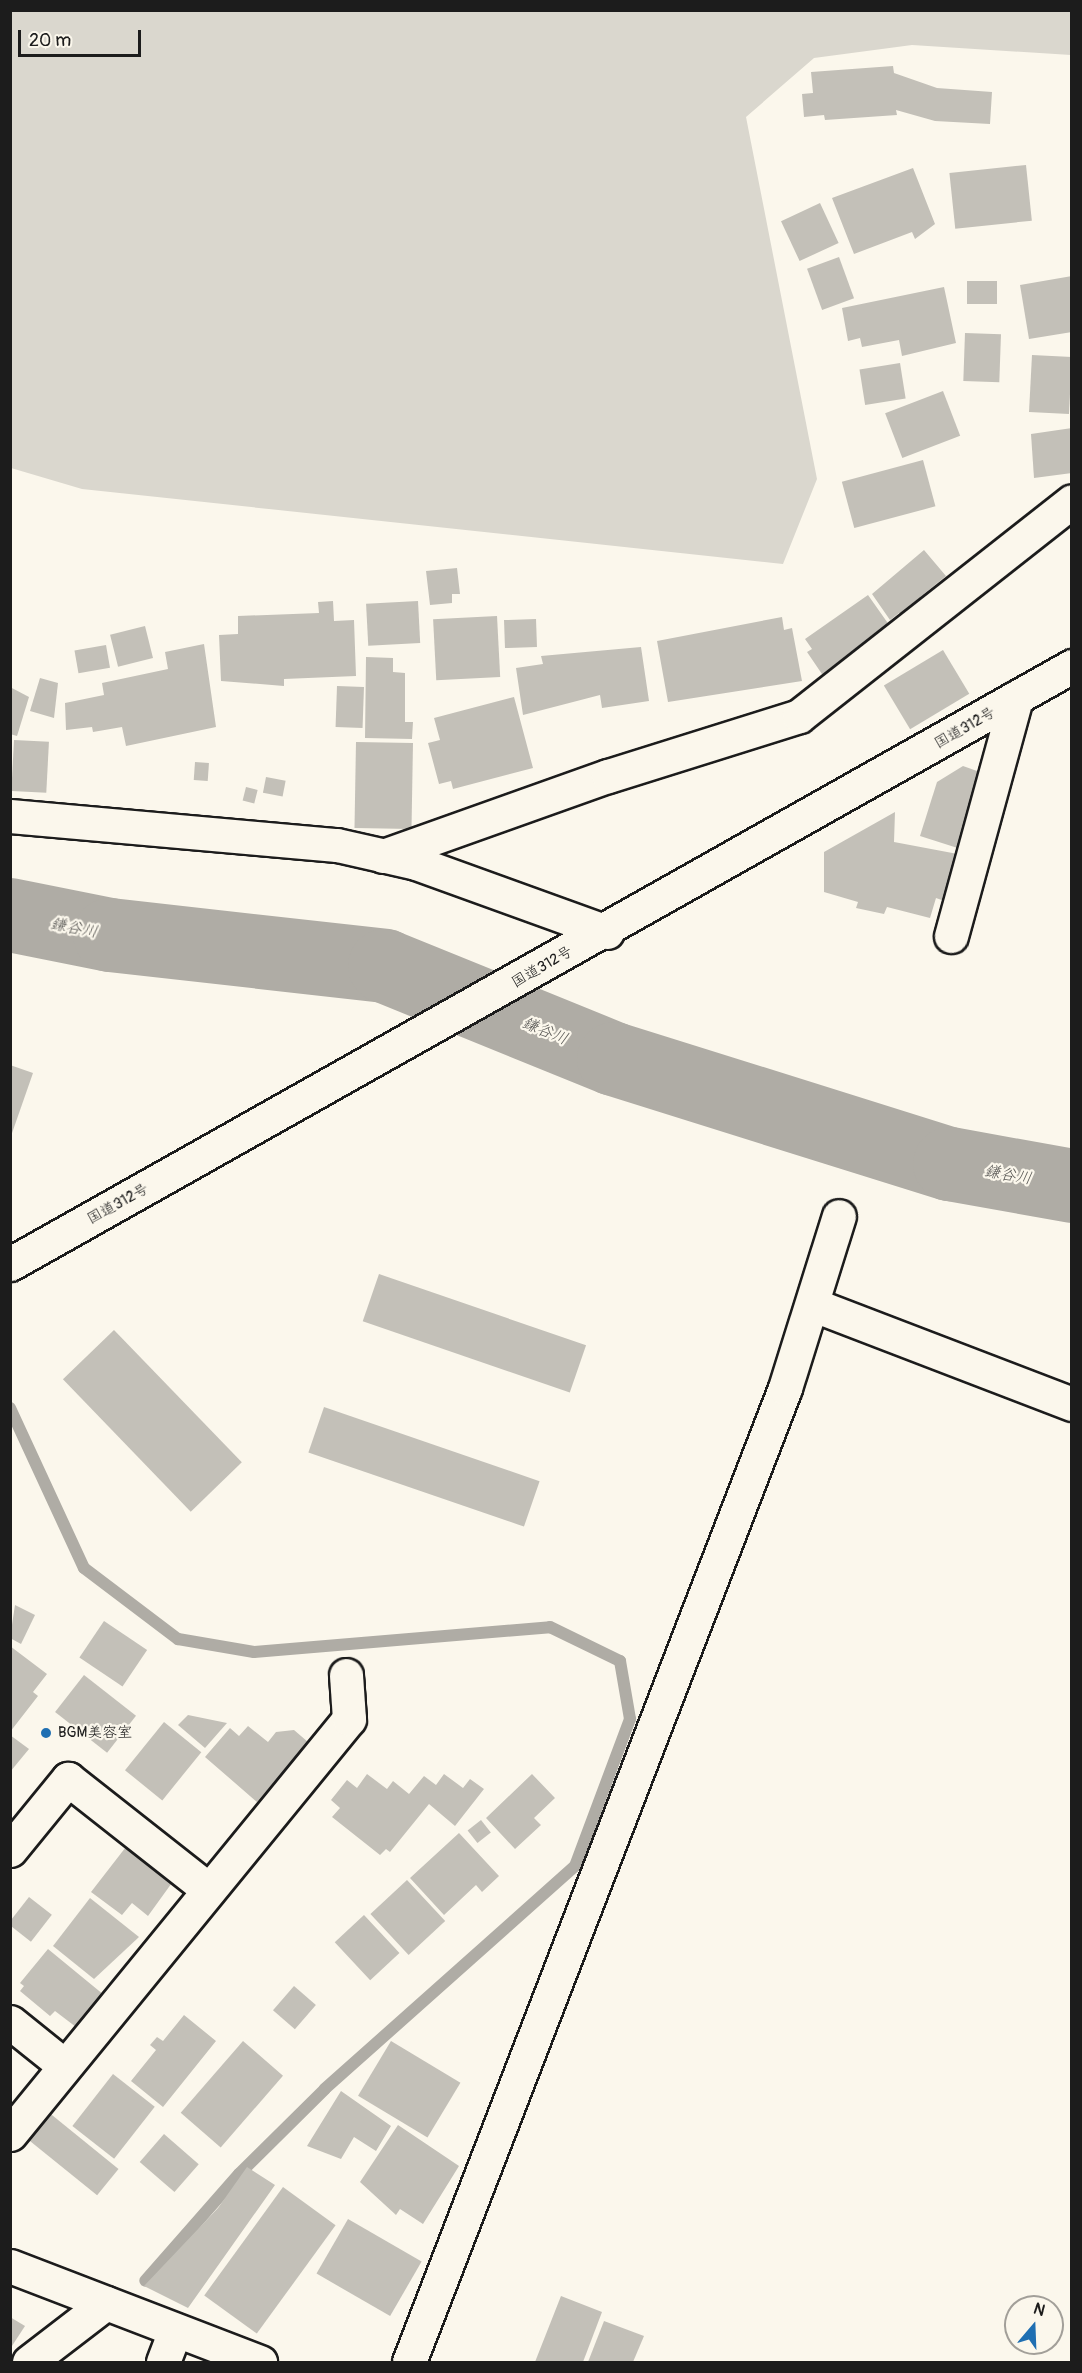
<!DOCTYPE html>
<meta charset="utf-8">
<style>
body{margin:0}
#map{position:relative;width:1082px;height:2373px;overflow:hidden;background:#fbf7ec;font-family:Pangolin,"Klee One",sans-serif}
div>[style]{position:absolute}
.green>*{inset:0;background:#dad7ce}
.stream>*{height:12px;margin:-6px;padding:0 6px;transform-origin:6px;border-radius:6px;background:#afaca5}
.river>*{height:74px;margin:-37px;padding:0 37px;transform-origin:37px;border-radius:37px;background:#afaca5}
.building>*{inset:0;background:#c3c0b8;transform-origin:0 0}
.roads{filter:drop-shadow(2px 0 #1c1c1c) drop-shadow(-2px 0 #1c1c1c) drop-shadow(0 2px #1c1c1c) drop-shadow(0 -2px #1c1c1c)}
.minor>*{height:33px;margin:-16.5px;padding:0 16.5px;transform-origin:16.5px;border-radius:16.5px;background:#fbf7ec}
.highway>*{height:33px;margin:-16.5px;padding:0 16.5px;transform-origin:16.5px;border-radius:16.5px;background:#fbf7ec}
.dots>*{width:16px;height:16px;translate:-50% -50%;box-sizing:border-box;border:3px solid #fbf7ec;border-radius:50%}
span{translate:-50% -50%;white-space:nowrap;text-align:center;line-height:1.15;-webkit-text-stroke:4.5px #fbf7ec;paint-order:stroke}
.street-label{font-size:15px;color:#1c1c1c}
.poi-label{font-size:15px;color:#1c1c1c}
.left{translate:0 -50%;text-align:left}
.water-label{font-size:16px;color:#575653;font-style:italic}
.frame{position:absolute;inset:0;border:12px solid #1c1c1c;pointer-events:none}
.north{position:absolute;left:1004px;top:2295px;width:60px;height:60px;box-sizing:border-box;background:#fbf7ec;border:2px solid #a29f99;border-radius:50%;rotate:19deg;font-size:16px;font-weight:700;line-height:24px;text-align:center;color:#1c1c1c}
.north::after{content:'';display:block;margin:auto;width:21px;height:27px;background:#1f6fb2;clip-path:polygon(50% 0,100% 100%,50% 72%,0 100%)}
.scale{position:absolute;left:18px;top:30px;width:123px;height:27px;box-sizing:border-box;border:3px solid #1c1c1c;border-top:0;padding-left:8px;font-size:18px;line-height:21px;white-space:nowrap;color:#1c1c1c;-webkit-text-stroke:4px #fbf7ec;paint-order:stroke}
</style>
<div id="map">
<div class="green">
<i style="clip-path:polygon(1071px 10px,1071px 55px,912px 45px,814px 58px,746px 117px,817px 479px,783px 564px,82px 489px,11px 468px,11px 11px)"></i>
</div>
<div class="stream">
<i style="left:10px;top:1408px;width:176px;rotate:65.2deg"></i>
<i style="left:84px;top:1568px;width:118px;rotate:37.1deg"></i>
<i style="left:178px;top:1639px;width:77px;rotate:9.7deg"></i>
<i style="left:254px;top:1652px;width:297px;rotate:-4.8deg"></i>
<i style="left:550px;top:1627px;width:78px;rotate:25.9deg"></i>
<i style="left:620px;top:1661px;width:59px;rotate:80.2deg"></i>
<i style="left:630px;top:1719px;width:157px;rotate:110.5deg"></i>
<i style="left:575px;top:1866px;width:335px;rotate:138.3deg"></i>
<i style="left:325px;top:2089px;width:121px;rotate:135.3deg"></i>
<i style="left:239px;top:2174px;width:142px;rotate:131.3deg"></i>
</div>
<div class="river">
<i style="left:10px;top:915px;width:102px;rotate:11.3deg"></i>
<i style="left:110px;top:935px;width:277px;rotate:6.4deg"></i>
<i style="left:385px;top:966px;width:247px;rotate:22.1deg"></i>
<i style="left:614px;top:1059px;width:352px;rotate:17.4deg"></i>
<i style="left:950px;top:1164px;width:124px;rotate:10.2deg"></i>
</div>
<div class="building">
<i style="clip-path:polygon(893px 66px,894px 73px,937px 88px,992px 92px,990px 124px,935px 121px,896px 110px,897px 115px,825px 120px,824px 115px,804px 117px,802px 94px,813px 93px,811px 72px)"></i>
<i style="left:1026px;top:165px;width:56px;height:77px;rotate:84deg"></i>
<i style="clip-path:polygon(913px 168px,935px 224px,915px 239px,912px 232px,854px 254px,832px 198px)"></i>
<i style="left:820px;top:203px;width:44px;height:43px;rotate:65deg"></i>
<i style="left:839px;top:257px;width:44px;height:34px;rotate:70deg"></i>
<i style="clip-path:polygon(1072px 276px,1072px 332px,1029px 339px,1020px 285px)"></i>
<i style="left:967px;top:281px;width:30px;height:23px"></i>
<i style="clip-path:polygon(944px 287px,956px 343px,902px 356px,899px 340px,862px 347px,860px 338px,848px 341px,842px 308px)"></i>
<i style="left:965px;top:333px;width:36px;height:48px;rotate:2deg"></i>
<i style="left:1032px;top:355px;width:40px;height:57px;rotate:3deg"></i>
<i style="left:900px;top:363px;width:36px;height:41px;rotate:81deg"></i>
<i style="left:943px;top:391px;width:48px;height:62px;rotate:69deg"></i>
<i style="clip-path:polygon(1072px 428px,1072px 473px,1034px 478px,1031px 434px)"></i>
<i style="left:923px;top:460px;width:48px;height:84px;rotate:75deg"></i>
<i style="clip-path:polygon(924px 550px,946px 576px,920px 597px,924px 603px,903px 618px,899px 613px,890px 620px,872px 594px)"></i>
<i style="clip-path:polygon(457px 568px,460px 594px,452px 594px,452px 603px,430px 605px,426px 571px)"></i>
<i style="clip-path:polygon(868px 595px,892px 629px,824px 677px,807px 652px,812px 649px,805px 639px)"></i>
<i style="clip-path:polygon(333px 601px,334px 621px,354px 620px,356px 676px,284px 679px,284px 686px,221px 681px,219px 635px,238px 634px,238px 616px,319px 613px,318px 602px)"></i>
<i style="left:418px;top:601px;width:42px;height:52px;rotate:87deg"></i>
<i style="left:497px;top:616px;width:61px;height:64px;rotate:87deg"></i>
<i style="clip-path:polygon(782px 617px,784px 630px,792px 628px,802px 681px,668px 702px,657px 641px)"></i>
<i style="left:536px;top:619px;width:28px;height:32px;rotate:88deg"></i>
<i style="left:145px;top:626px;width:33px;height:36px;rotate:76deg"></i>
<i style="clip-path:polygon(204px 644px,216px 727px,126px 746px,122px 727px,93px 732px,92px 727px,66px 730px,65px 703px,104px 695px,102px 683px,168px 669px,165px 652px)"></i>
<i style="left:106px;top:645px;width:23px;height:32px;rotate:80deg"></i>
<i style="clip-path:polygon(641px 647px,649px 701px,602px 708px,600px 695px,523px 715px,516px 668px,543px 664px,541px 656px)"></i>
<i style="left:943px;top:650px;width:51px;height:69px;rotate:59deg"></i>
<i style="clip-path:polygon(366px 657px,393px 658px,393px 672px,405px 673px,405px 722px,413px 722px,412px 739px,365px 738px)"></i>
<i style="clip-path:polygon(40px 678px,58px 683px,54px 718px,30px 711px)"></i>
<i style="left:337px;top:686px;width:27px;height:41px;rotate:2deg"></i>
<i style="clip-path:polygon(10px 687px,29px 697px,17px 736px,10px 734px)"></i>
<i style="clip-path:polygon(514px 697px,533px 768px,453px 789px,451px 781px,439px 784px,428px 743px,440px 740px,434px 718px)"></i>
<i style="left:14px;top:740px;width:35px;height:51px;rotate:3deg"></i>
<i style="left:356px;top:742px;width:57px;height:86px;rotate:1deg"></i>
<i style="left:195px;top:762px;width:14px;height:18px;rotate:4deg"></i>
<i style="clip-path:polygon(963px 766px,991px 776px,967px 851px,920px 836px,937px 782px)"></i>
<i style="left:266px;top:777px;width:20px;height:16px;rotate:11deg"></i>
<i style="left:246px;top:787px;width:12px;height:14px;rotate:14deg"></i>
<i style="clip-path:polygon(895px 812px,894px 842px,963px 855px,950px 903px,936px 898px,930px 918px,887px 907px,884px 914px,856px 908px,858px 902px,824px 892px,824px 852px)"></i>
<i style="clip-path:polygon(10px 1065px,33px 1073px,11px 1136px,10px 1136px)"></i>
<i style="left:379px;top:1274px;width:219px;height:50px;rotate:19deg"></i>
<i style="left:114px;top:1330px;width:184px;height:71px;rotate:46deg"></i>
<i style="left:324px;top:1407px;width:228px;height:48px;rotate:19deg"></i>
<i style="clip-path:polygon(15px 1605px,35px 1615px,21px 1644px,10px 1638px)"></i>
<i style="left:104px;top:1621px;width:52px;height:44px;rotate:34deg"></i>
<i style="clip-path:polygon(10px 1646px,47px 1674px,33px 1692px,38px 1696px,10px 1732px)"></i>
<i style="left:84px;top:1675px;width:66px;height:47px;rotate:38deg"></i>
<i style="clip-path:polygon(188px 1715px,227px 1723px,205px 1748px,178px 1725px)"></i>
<i style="left:164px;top:1722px;width:48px;height:62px;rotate:39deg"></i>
<i style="clip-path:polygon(248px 1726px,268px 1742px,276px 1732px,294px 1730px,308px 1742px,257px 1802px,205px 1757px,230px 1728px,239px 1736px)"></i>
<i style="clip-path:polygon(10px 1735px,29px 1749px,10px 1772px)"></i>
<i style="clip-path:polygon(367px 1774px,387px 1789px,393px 1781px,409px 1794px,424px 1776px,436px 1785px,444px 1774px,463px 1788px,470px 1779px,484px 1789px,455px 1826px,429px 1804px,390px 1852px,386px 1849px,380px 1855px,332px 1817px,340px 1808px,331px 1800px,347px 1780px,357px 1788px)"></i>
<i style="clip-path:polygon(532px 1774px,555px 1798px,534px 1818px,541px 1825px,515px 1849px,486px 1818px)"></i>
<i style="left:481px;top:1820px;width:16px;height:17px;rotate:52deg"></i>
<i style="clip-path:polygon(459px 1833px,499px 1876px,482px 1892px,476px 1885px,444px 1915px,410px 1878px)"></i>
<i style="clip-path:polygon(129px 1843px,174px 1880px,148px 1916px,132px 1903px,122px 1915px,91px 1892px)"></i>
<i style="left:407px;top:1880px;width:56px;height:50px;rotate:47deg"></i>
<i style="left:29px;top:1897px;width:29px;height:34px;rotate:38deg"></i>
<i style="clip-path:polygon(90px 1898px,139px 1937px,94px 1979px,53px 1946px)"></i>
<i style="left:364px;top:1915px;width:52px;height:40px;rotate:47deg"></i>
<i style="clip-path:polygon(48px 1949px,104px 1995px,76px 2027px,55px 2011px,50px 2016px,20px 1991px,24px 1986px,20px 1983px)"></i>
<i style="left:294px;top:1986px;width:29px;height:32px;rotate:41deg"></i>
<i style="clip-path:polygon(184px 2015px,216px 2041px,163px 2107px,131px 2081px,156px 2050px,150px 2045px,157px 2037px,163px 2041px)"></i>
<i style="left:243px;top:2041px;width:53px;height:95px;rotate:41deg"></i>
<i style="left:391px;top:2041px;width:81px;height:64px;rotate:31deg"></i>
<i style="left:113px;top:2074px;width:53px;height:66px;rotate:38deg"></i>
<i style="clip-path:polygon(341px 2091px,391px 2126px,376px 2151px,354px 2137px,341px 2159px,307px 2146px)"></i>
<i style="left:47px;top:2111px;width:92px;height:34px;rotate:39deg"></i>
<i style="clip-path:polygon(398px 2125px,459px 2166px,423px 2224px,400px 2209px,396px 2215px,360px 2182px)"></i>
<i style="left:164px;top:2134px;width:46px;height:37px;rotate:41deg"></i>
<i style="clip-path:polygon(247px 2167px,275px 2185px,188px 2308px,144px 2286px,218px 2208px)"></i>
<i style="left:283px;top:2187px;width:65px;height:134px;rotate:36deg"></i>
<i style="left:348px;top:2219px;width:85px;height:63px;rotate:30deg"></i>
<i style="clip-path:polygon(561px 2296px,602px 2312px,583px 2362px,535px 2362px)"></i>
<i style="clip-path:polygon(10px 2317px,25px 2326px,10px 2349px)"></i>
<i style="clip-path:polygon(604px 2321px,644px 2336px,633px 2362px,588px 2362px)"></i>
</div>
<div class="roads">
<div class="minor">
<i style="left:10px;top:816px;width:328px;rotate:5.1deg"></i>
<i style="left:337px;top:845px;width:81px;rotate:12.8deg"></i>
<i style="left:416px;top:863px;width:203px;rotate:19.9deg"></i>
<i style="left:383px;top:856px;width:239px;rotate:-19.6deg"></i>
<i style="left:608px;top:776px;width:200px;rotate:-17.4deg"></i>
<i style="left:799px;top:716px;width:347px;rotate:-38.2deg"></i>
<i style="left:951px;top:936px;width:247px;rotate:-74.7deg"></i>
<i style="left:814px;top:1305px;width:276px;rotate:21deg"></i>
<i style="left:10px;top:1850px;width:92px;rotate:-50.8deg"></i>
<i style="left:68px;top:1779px;width:179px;rotate:38.2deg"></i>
<i style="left:10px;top:2022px;width:70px;rotate:38.7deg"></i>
<i style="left:10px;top:2134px;width:536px;rotate:-50.76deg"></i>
<i style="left:349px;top:1719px;width:44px;rotate:-93.9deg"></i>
<i style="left:10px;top:2266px;width:268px;rotate:21deg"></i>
<i style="left:29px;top:2362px;width:97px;rotate:-37.5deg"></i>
<i style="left:163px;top:2362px;width:34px;rotate:-69deg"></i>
<i style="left:409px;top:2362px;width:1044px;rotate:-68.89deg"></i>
<i style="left:785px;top:1388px;width:180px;rotate:-72.6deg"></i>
</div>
<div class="highway">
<i style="left:10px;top:1264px;width:1219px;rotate:-29.38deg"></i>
</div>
</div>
<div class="dots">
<i style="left:46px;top:1733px;background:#1f6fb2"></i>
</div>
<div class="street-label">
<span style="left:965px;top:728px;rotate:-30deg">国道312号</span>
<span style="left:542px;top:967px;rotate:-30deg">国道312号</span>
<span style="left:118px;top:1204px;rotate:-29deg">国道312号</span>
</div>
<div class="poi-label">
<span class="left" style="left:58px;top:1733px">BGM美容室</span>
</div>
<div class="water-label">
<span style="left:74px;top:928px;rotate:11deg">鎌谷川</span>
<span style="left:545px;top:1031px;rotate:22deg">鎌谷川</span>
<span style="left:1008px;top:1175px;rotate:10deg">鎌谷川</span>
</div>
<div class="frame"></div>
<div class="north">N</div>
<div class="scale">20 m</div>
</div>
